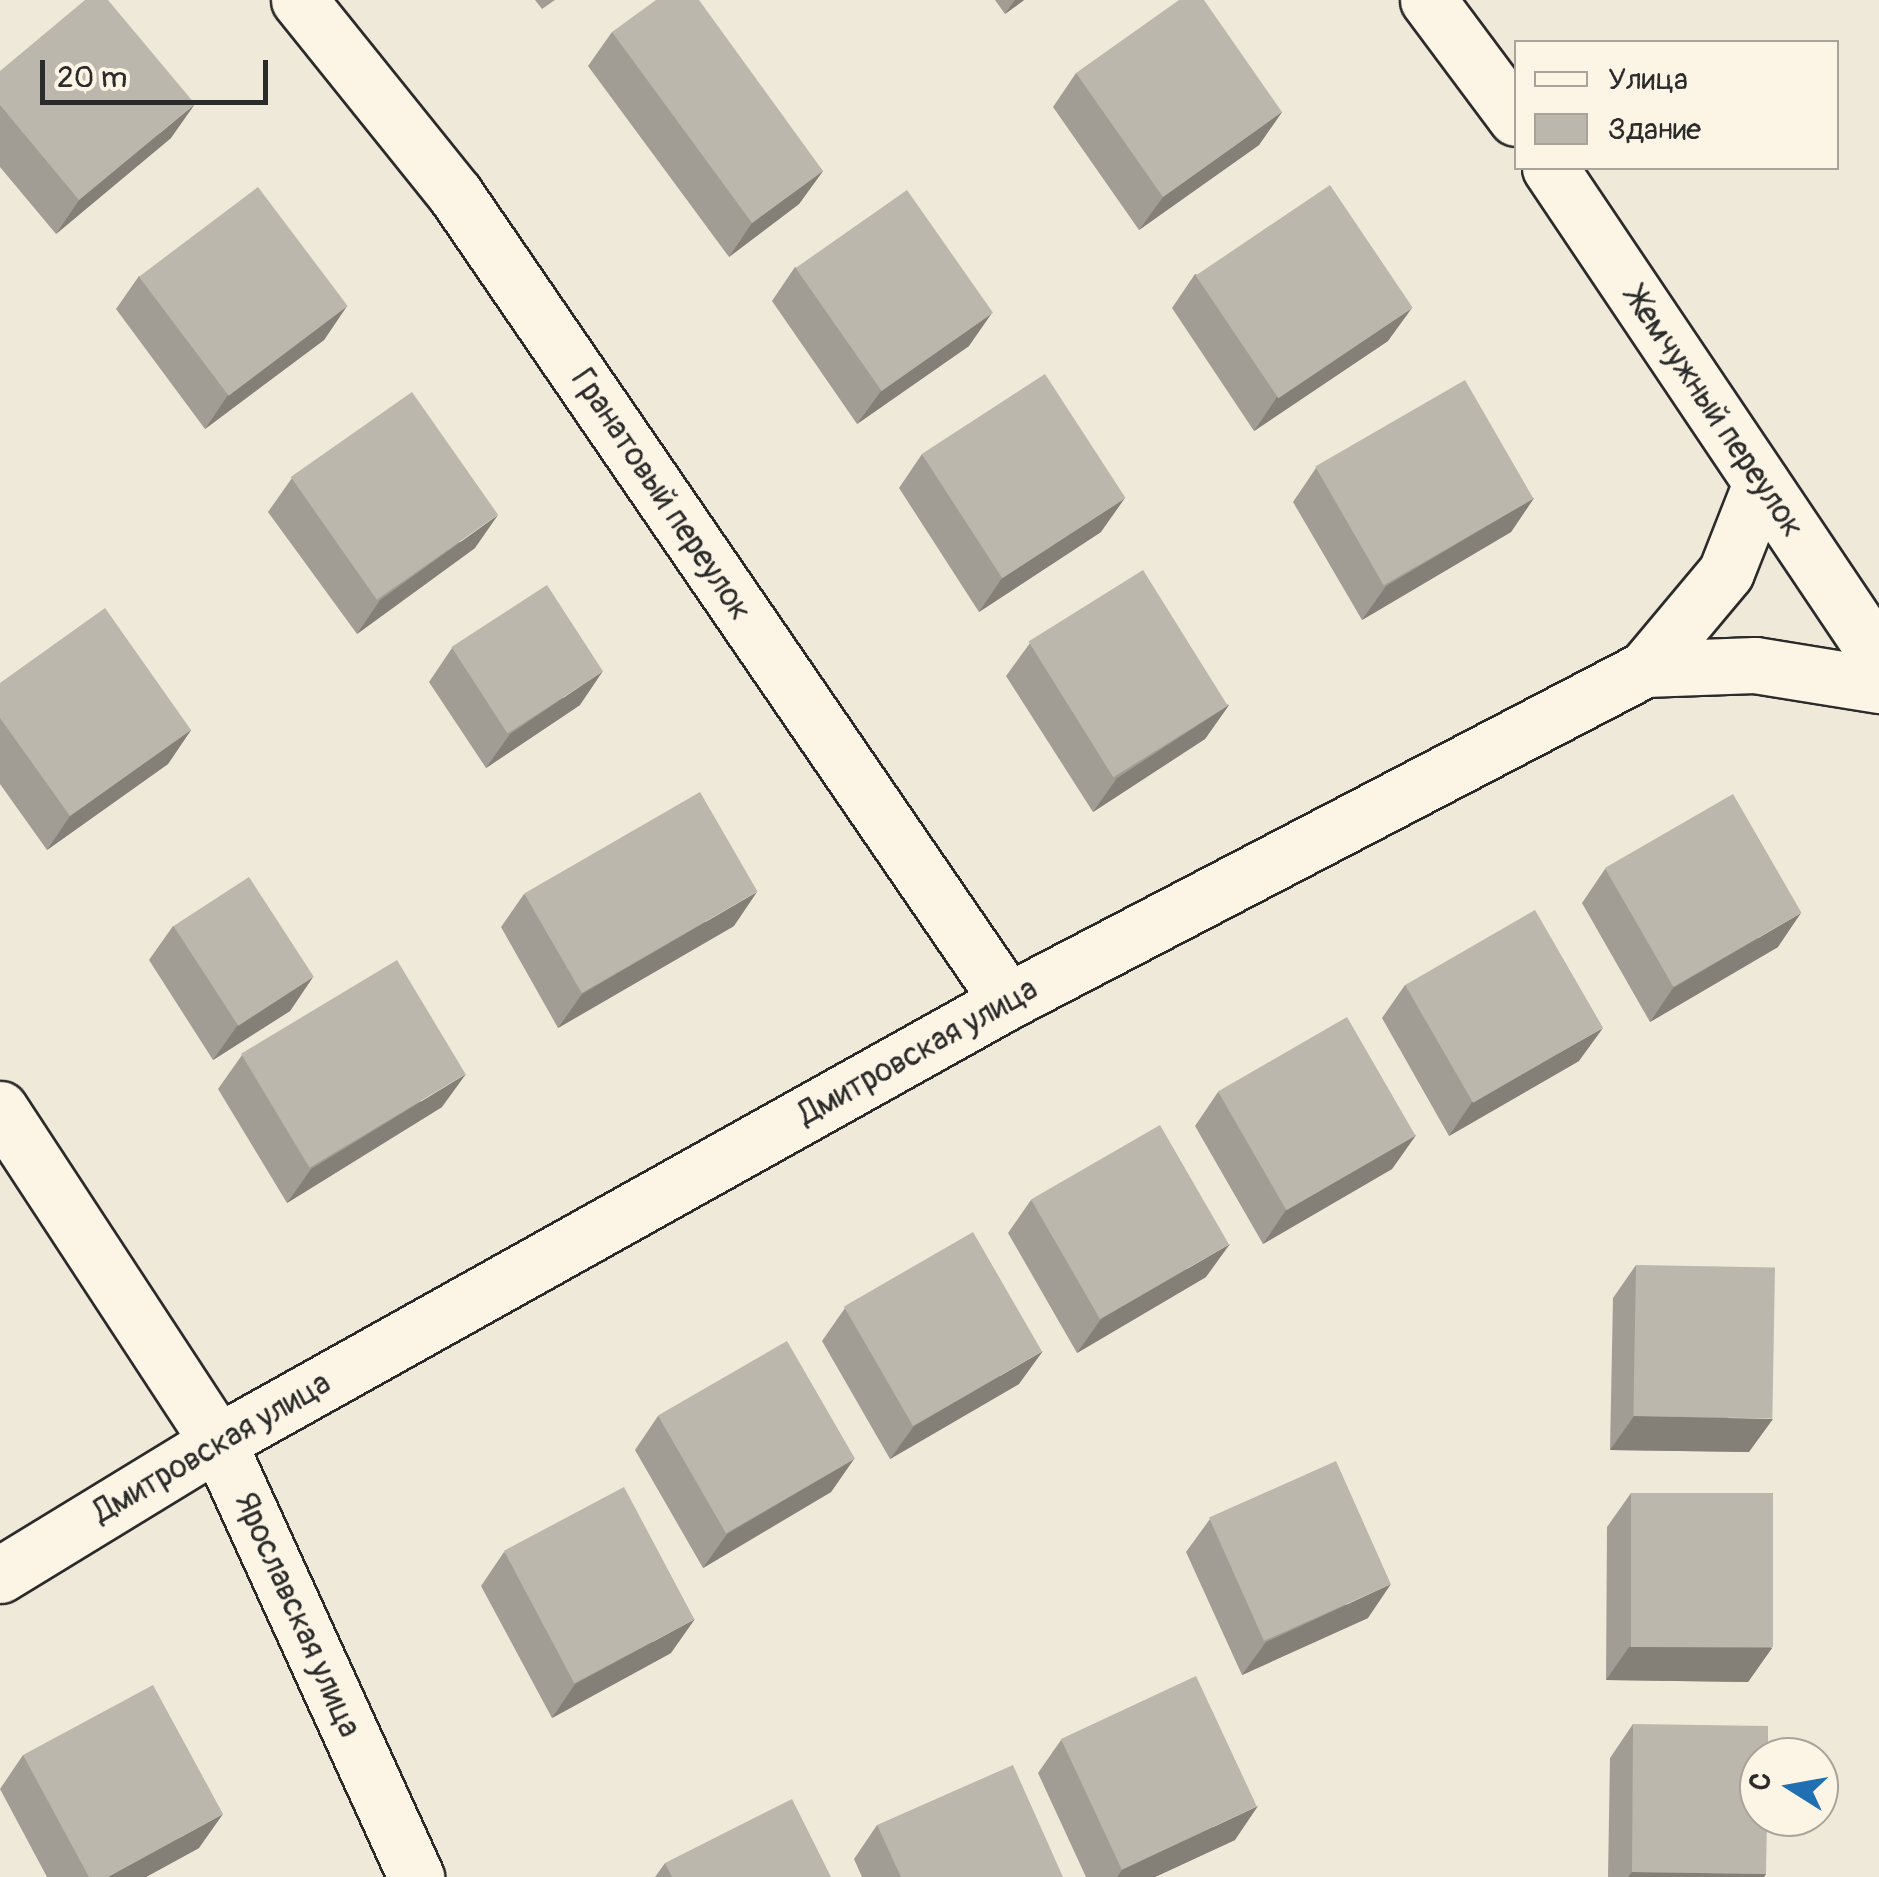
<!DOCTYPE html>
<meta charset="utf-8">
<style>
body{margin:0}
#map{position:relative;width:1879px;height:1877px;overflow:hidden;background:#efe9da;font-family:Pangolin,sans-serif}
div>[style]{position:absolute}
.roads{filter:drop-shadow(2px 0 #2b2b2b) drop-shadow(-2px 0 #2b2b2b) drop-shadow(0 2px #2b2b2b) drop-shadow(0 -2px #2b2b2b)}
.minor>*{height:55px;margin:-27.5px;padding:0 27.5px;transform-origin:27.5px;border-radius:27.5px;background:#fcf5e5}
.wall>*{inset:0;background:#a29d94}
.shaded-wall>*{inset:0;background:#848078}
.building>*{inset:0;background:#bcb7ac;transform-origin:0 0}
span{translate:-50% -50%;white-space:nowrap;text-align:center;line-height:1.15;-webkit-text-stroke:9px #fcf5e5;paint-order:stroke}
.street-label{font-size:32px;color:#2b2b2b}
.legend{position:absolute;left:1514px;top:40px;width:325px;height:130px;box-sizing:border-box;background:#fcf5e5;border:2px solid #a8a49b;margin:0;padding:12px 18px;list-style:none;font-size:30px;color:#2b2b2b}
.legend li{display:flex;align-items:center;gap:20px;height:50px}
.legend b{width:50px;border:2px solid #a8a49b}
.north{position:absolute;left:1739px;top:1737px;width:100px;height:100px;box-sizing:border-box;background:#fcf5e5;border:2px solid #a8a49b;border-radius:50%;rotate:281deg;font-size:28px;font-weight:700;line-height:40px;text-align:center;color:#2b2b2b}
.north::after{content:'';display:block;margin:auto;width:35px;height:45px;background:#1f6fb2;clip-path:polygon(50% 0,100% 100%,50% 72%,0 100%)}
.scale{position:absolute;left:40px;top:60px;width:228px;height:45px;box-sizing:border-box;border:5px solid #2b2b2b;border-top:0;padding-left:12px;font-size:30px;line-height:35px;white-space:nowrap;color:#2b2b2b;-webkit-text-stroke:8px #fcf5e5;paint-order:stroke}
</style>
<div id="map">
<div class="roads">
<div class="minor">
<i style="left:299px;top:0;width:249px;rotate:51.2deg"></i>
<i style="left:455px;top:194px;width:978px;rotate:55.58deg"></i>
<i style="left:1428px;top:0;width:147px;rotate:53.3deg"></i>
<i style="left:1550px;top:168px;width:590px;rotate:56.12deg"></i>
<i style="left:1645px;top:669px;width:126px;rotate:-50.1deg"></i>
<i style="left:1726px;top:572px;width:96px;rotate:-68.5deg"></i>
<i style="left:0;top:1109px;width:398px;rotate:56.8deg"></i>
<i style="left:218px;top:1442px;width:478px;rotate:65.5deg"></i>
<i style="left:0;top:1575px;width:255px;rotate:-31.4deg"></i>
<i style="left:218px;top:1442px;width:905px;rotate:-29.17deg"></i>
<i style="left:1008px;top:1001px;width:718px;rotate:-27.53deg"></i>
<i style="left:1645px;top:669px;width:110px;rotate:-2.1deg"></i>
<i style="left:1755px;top:665px;width:126px;rotate:9.2deg"></i>
</div>
</div>
<div class="wall">
<i style="clip-path:polygon(535px 0,555px 0,542px 9px)"></i>
<i style="clip-path:polygon(995px 0,1024px 0,1005px 14px)"></i>
<i style="clip-path:polygon(612px 32px,823px 171px,799px 204px,729px 257px,588px 66px)"></i>
<i style="clip-path:polygon(0 71px,171px 138px,56px 234px,0 167px)"></i>
<i style="clip-path:polygon(1076px 73px,1282px 112px,1259px 145px,1139px 230px,1053px 107px)"></i>
<i style="clip-path:polygon(795px 267px,969px 346px,857px 424px,772px 301px)"></i>
<i style="clip-path:polygon(1195px 274px,1388px 341px,1254px 431px,1172px 308px)"></i>
<i style="clip-path:polygon(139px 276px,347px 306px,324px 340px,205px 429px,116px 309px)"></i>
<i style="clip-path:polygon(922px 454px,1101px 532px,979px 612px,899px 488px)"></i>
<i style="clip-path:polygon(1316px 468px,1534px 498px,1511px 532px,1362px 620px,1293px 502px)"></i>
<i style="clip-path:polygon(292px 478px,475px 548px,357px 634px,268px 512px)"></i>
<i style="clip-path:polygon(1030px 643px,1229px 705px,1205px 739px,1093px 812px,1006px 676px)"></i>
<i style="clip-path:polygon(452px 648px,580px 705px,486px 768px,429px 682px)"></i>
<i style="clip-path:polygon(0 683px,191px 730px,168px 764px,47px 850px,0 784px)"></i>
<i style="clip-path:polygon(1605px 869px,1778px 947px,1650px 1022px,1582px 903px)"></i>
<i style="clip-path:polygon(524px 894px,734px 926px,558px 1028px,501px 927px)"></i>
<i style="clip-path:polygon(173px 926px,313px 977px,290px 1011px,213px 1060px,149px 960px)"></i>
<i style="clip-path:polygon(1405px 985px,1579px 1061px,1449px 1136px,1382px 1018px)"></i>
<i style="clip-path:polygon(242px 1055px,442px 1107px,287px 1203px,218px 1089px)"></i>
<i style="clip-path:polygon(1218px 1092px,1416px 1135px,1392px 1169px,1263px 1244px,1195px 1126px)"></i>
<i style="clip-path:polygon(1031px 1200px,1206px 1277px,1077px 1353px,1008px 1233px)"></i>
<i style="clip-path:polygon(1636px 1265px,1749px 1452px,1610px 1450px,1613px 1298px)"></i>
<i style="clip-path:polygon(845px 1308px,1019px 1384px,890px 1459px,822px 1341px)"></i>
<i style="clip-path:polygon(658px 1416px,854px 1459px,831px 1492px,703px 1568px,635px 1450px)"></i>
<i style="clip-path:polygon(1631px 1493px,1772px 1648px,1748px 1682px,1606px 1680px,1607px 1527px)"></i>
<i style="clip-path:polygon(1210px 1519px,1368px 1618px,1242px 1675px,1186px 1552px)"></i>
<i style="clip-path:polygon(504px 1552px,671px 1653px,552px 1718px,481px 1586px)"></i>
<i style="clip-path:polygon(1633px 1724px,1766px 1874px,1764px 1877px,1608px 1877px,1610px 1758px)"></i>
<i style="clip-path:polygon(1061px 1740px,1235px 1840px,1155px 1877px,1086px 1877px,1038px 1773px)"></i>
<i style="clip-path:polygon(23px 1755px,199px 1848px,146px 1877px,47px 1877px,0 1789px)"></i>
<i style="clip-path:polygon(877px 1825px,1063px 1877px,862px 1877px,854px 1859px)"></i>
<i style="clip-path:polygon(665px 1863px,831px 1877px,655px 1877px)"></i>
</div>
<div class="shaded-wall">
<i style="clip-path:polygon(1015px 0,1024px 0,1005px 14px)"></i>
<i style="clip-path:polygon(195px 104px,171px 138px,56px 234px,79px 200px)"></i>
<i style="clip-path:polygon(1282px 112px,1259px 145px,1139px 230px,1163px 197px)"></i>
<i style="clip-path:polygon(823px 171px,799px 204px,729px 257px,752px 223px)"></i>
<i style="clip-path:polygon(347px 306px,324px 340px,205px 429px,228px 395px)"></i>
<i style="clip-path:polygon(1412px 308px,1388px 341px,1254px 431px,1277px 397px)"></i>
<i style="clip-path:polygon(992px 313px,969px 346px,857px 424px,881px 391px)"></i>
<i style="clip-path:polygon(1125px 498px,1101px 532px,979px 612px,1002px 578px)"></i>
<i style="clip-path:polygon(1534px 498px,1511px 532px,1362px 620px,1386px 586px)"></i>
<i style="clip-path:polygon(498px 515px,475px 548px,357px 634px,380px 600px)"></i>
<i style="clip-path:polygon(603px 671px,580px 705px,486px 768px,510px 734px)"></i>
<i style="clip-path:polygon(1229px 705px,1205px 739px,1093px 812px,1117px 778px)"></i>
<i style="clip-path:polygon(191px 730px,168px 764px,47px 850px,70px 816px)"></i>
<i style="clip-path:polygon(757px 892px,734px 926px,558px 1028px,582px 994px)"></i>
<i style="clip-path:polygon(1801px 913px,1778px 947px,1650px 1022px,1673px 988px)"></i>
<i style="clip-path:polygon(313px 977px,290px 1011px,213px 1060px,237px 1026px)"></i>
<i style="clip-path:polygon(1603px 1028px,1579px 1061px,1449px 1136px,1472px 1102px)"></i>
<i style="clip-path:polygon(466px 1074px,442px 1107px,287px 1203px,311px 1169px)"></i>
<i style="clip-path:polygon(1416px 1135px,1392px 1169px,1263px 1244px,1286px 1210px)"></i>
<i style="clip-path:polygon(1230px 1244px,1206px 1277px,1077px 1353px,1101px 1319px)"></i>
<i style="clip-path:polygon(1043px 1351px,1019px 1384px,890px 1459px,914px 1426px)"></i>
<i style="clip-path:polygon(1634px 1416px,1773px 1419px,1749px 1452px,1610px 1450px)"></i>
<i style="clip-path:polygon(854px 1459px,831px 1492px,703px 1568px,727px 1534px)"></i>
<i style="clip-path:polygon(1391px 1584px,1368px 1618px,1242px 1675px,1266px 1642px)"></i>
<i style="clip-path:polygon(695px 1619px,671px 1653px,552px 1718px,575px 1684px)"></i>
<i style="clip-path:polygon(1629px 1647px,1772px 1648px,1748px 1682px,1606px 1680px)"></i>
<i style="clip-path:polygon(1258px 1806px,1235px 1840px,1155px 1877px,1117px 1877px,1122px 1870px)"></i>
<i style="clip-path:polygon(223px 1814px,199px 1848px,146px 1877px,108px 1877px)"></i>
<i style="clip-path:polygon(1632px 1872px,1766px 1874px,1764px 1877px,1628px 1877px)"></i>
</div>
<div class="building">
<i style="clip-path:polygon(85px 0,108px 0,195px 104px,79px 200px,0 105px,0 71px)"></i>
<i style="clip-path:polygon(656px 0,699px 0,823px 171px,752px 223px,612px 32px)"></i>
<i style="clip-path:polygon(1179px 0,1204px 0,1282px 112px,1163px 197px,1076px 73px)"></i>
<i style="left:1330px;top:185px;width:148px;height:162px;rotate:56deg"></i>
<i style="left:258px;top:187px;width:149px;height:149px;rotate:53deg"></i>
<i style="left:907px;top:190px;width:150px;height:136px;rotate:55deg"></i>
<i style="left:1045px;top:374px;width:148px;height:147px;rotate:57deg"></i>
<i style="left:1465px;top:380px;width:137px;height:173px;rotate:60deg"></i>
<i style="left:412px;top:392px;width:150px;height:148px;rotate:55deg"></i>
<i style="left:1143px;top:570px;width:160px;height:135px;rotate:58deg"></i>
<i style="left:547px;top:585px;width:103px;height:114px;rotate:57deg"></i>
<i style="clip-path:polygon(105px 608px,191px 730px,70px 816px,0 718px,0 683px)"></i>
<i style="left:700px;top:792px;width:115px;height:203px;rotate:60deg"></i>
<i style="left:1733px;top:794px;width:137px;height:148px;rotate:60deg"></i>
<i style="left:249px;top:877px;width:119px;height:90px;rotate:57deg"></i>
<i style="left:1535px;top:910px;width:136px;height:150px;rotate:60deg"></i>
<i style="left:397px;top:960px;width:133px;height:182px;rotate:59deg"></i>
<i style="left:1347px;top:1017px;width:137px;height:149px;rotate:60deg"></i>
<i style="left:1160px;top:1125px;width:138px;height:149px;rotate:60deg"></i>
<i style="left:973px;top:1232px;width:138px;height:149px;rotate:60deg"></i>
<i style="left:1636px;top:1265px;width:139px;height:151px;rotate:1deg"></i>
<i style="left:787px;top:1341px;width:136px;height:149px;rotate:60deg"></i>
<i style="left:1336px;top:1461px;width:135px;height:139px;rotate:66deg"></i>
<i style="left:624px;top:1487px;width:150px;height:136px;rotate:62deg"></i>
<i style="left:1631px;top:1493px;width:142px;height:154px"></i>
<i style="left:1196px;top:1676px;width:144px;height:149px;rotate:65deg"></i>
<i style="clip-path:polygon(153px 1685px,223px 1814px,108px 1877px,89px 1877px,23px 1755px)"></i>
<i style="clip-path:polygon(1633px 1724px,1768px 1726px,1768px 1757px,1759px 1757px,1759px 1817px,1767px 1817px,1766px 1874px,1632px 1872px)"></i>
<i style="clip-path:polygon(1013px 1765px,1063px 1877px,901px 1877px,877px 1825px)"></i>
<i style="clip-path:polygon(792px 1799px,831px 1877px,672px 1877px,665px 1863px)"></i>
</div>
<div class="street-label">
<span style="left:1714px;top:413px;rotate:56deg">Жемчужный переулок</span>
<span style="left:661px;top:495px;rotate:56deg">Гранатовый переулок</span>
<span style="left:918px;top:1052px;rotate:-29deg">Дмитровская улица</span>
<span style="left:212px;top:1448px;rotate:-30deg">Дмитровская улица</span>
<span style="left:297px;top:1615px;rotate:66deg">Ярославская улица</span>
</div>
<ul class="legend">
<li><b style="height:12px;background:#fcf5e5"></b>Улица</li>
<li><b style="height:28px;background:#bcb7ac"></b>Здание</li>
</ul>
<div class="north">С</div>
<div class="scale">20 m</div>
</div>
